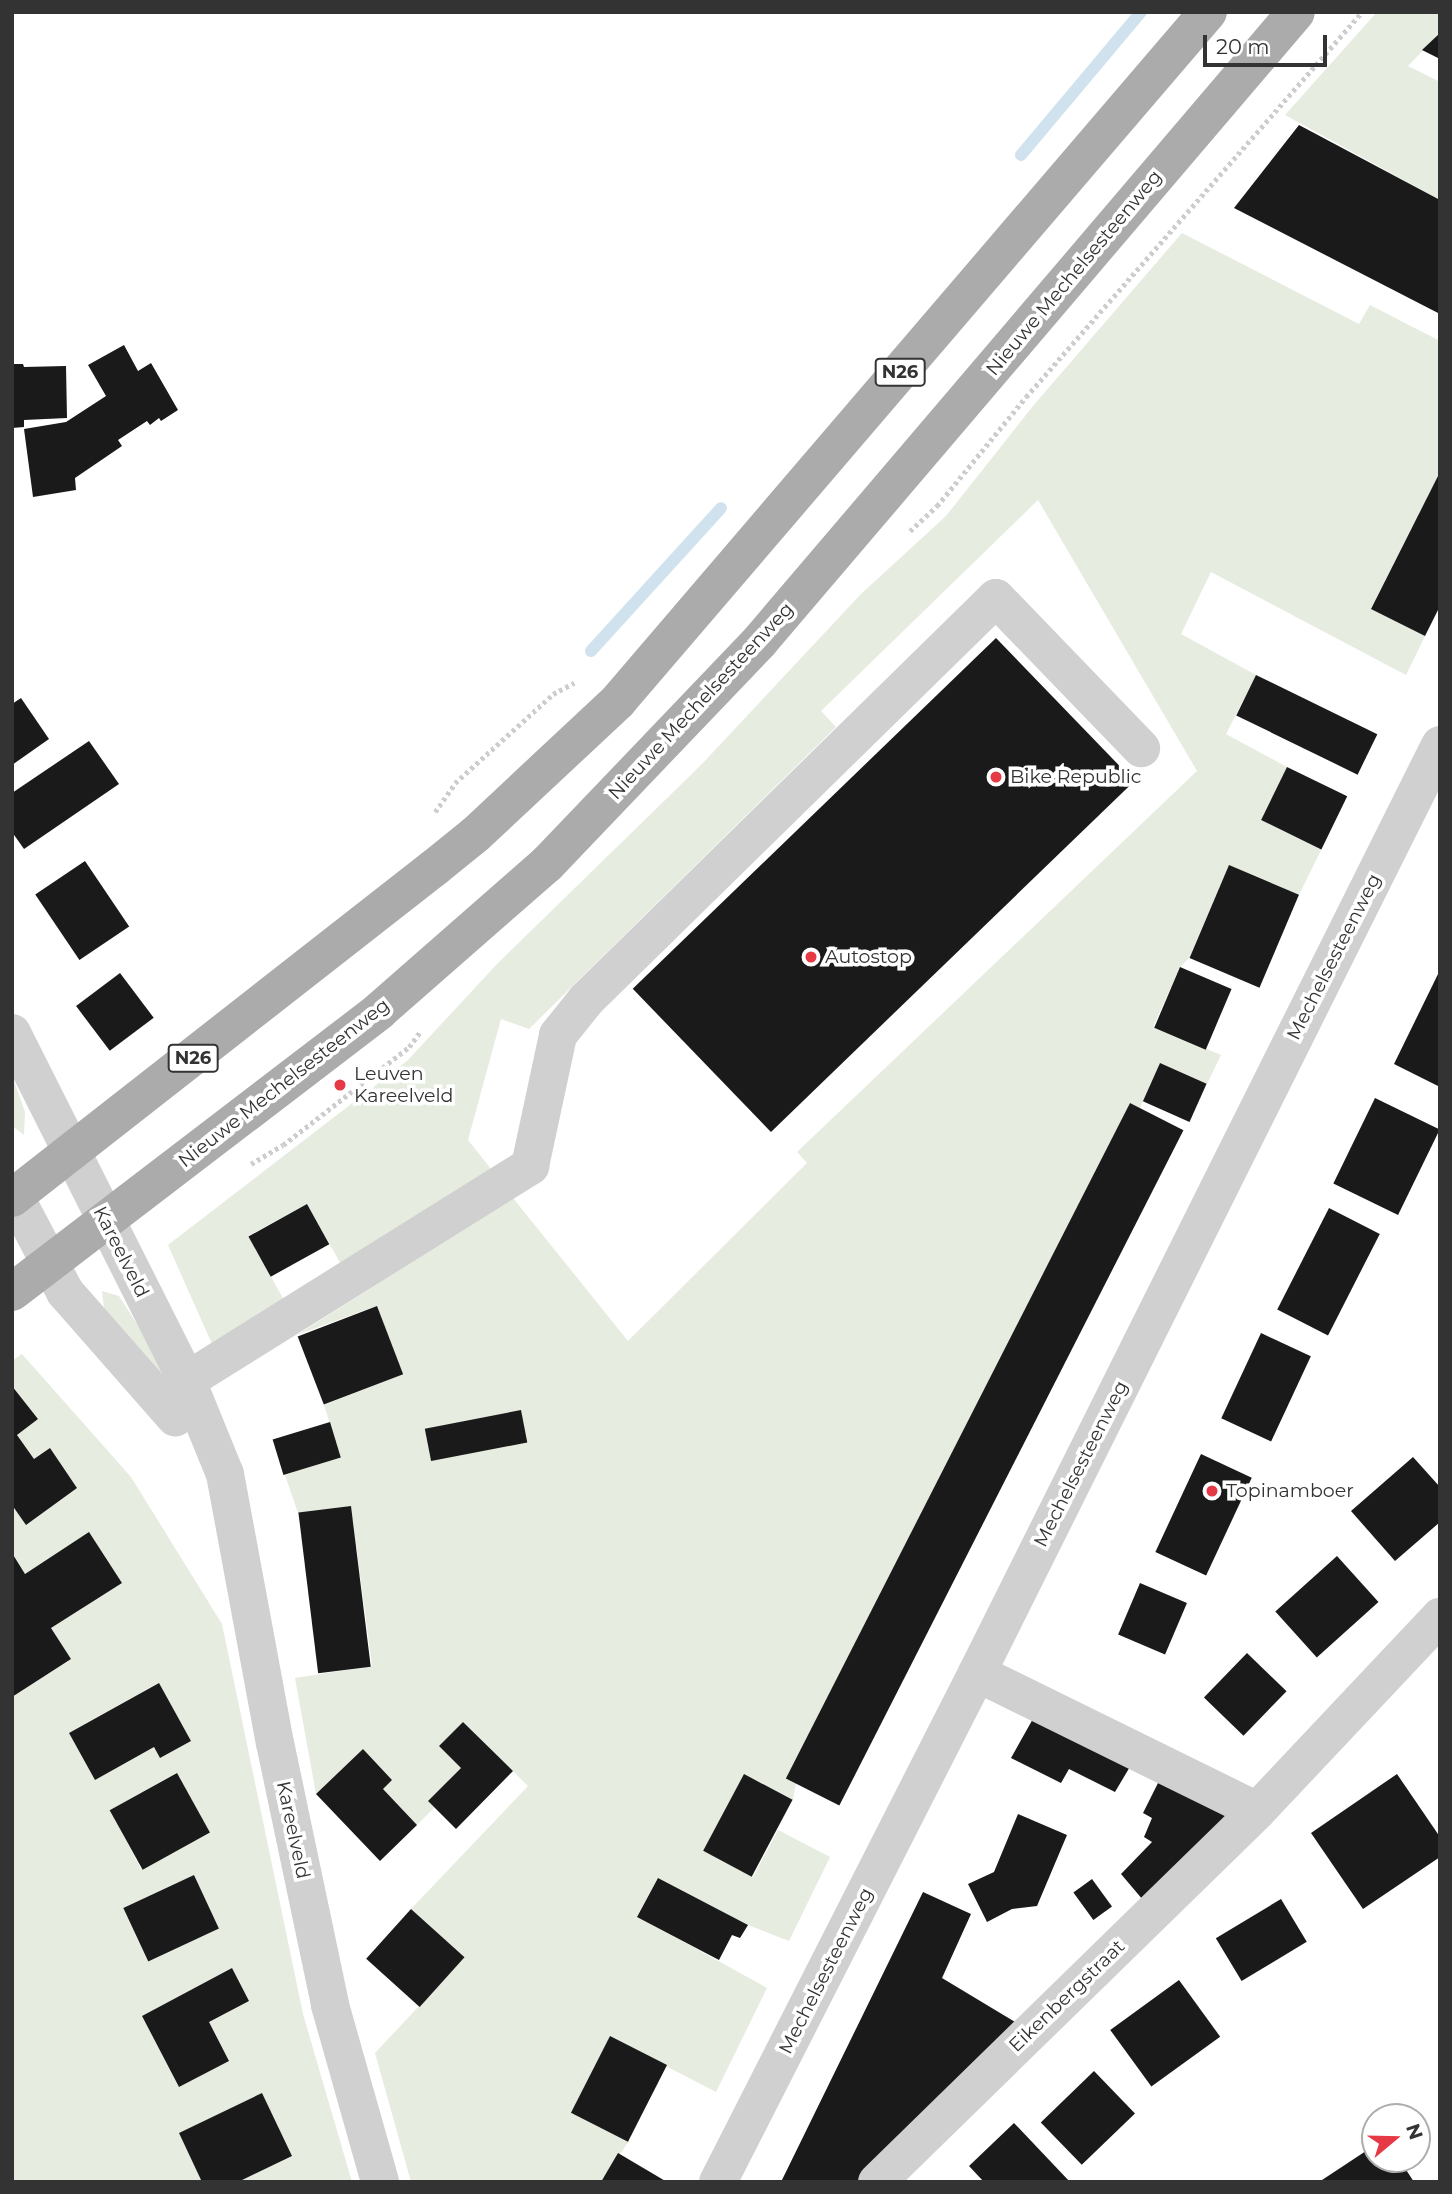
<!DOCTYPE html>
<style>
body{margin:0}
#map{position:relative;width:1452px;height:2194px;overflow:hidden;background:#fff;font-family:Montserrat,sans-serif}
div>[style]{position:absolute}
.green>*{inset:0;background:#e6ecdf}
.stream>*{height:12px;margin:-6px;padding:0 6px;transform-origin:6px;border-radius:6px;background:#cfe2ee}
.building>*{inset:0;background:#1a1a1a;transform-origin:0 0}
.path>*{height:4.5px;margin-top:-2.25px;transform-origin:0;background:repeating-linear-gradient(90deg,#cdcdcd 0 3.5px,transparent 0 7px)}
.minor>*{height:38px;margin:-19px;padding:0 19px;transform-origin:19px;border-radius:19px;background:#d0d0d0}
.major>*{height:38px;margin:-19px;padding:0 19px;transform-origin:19px;border-radius:19px;background:#ababab}
.dots>*{width:19px;height:19px;translate:-50% -50%;box-sizing:border-box;border:4px solid #fff;border-radius:50%}
span{translate:-50% -50%;white-space:nowrap;text-align:center;line-height:1.15;-webkit-text-stroke:7px #fff;paint-order:stroke}
.shield-label span{padding:2px 5px;background:#fff;border:2px solid;border-radius:5px;-webkit-text-stroke-width:0}
.shield-label{font-size:18px;color:#333;font-weight:700}
.street-label{font-size:19px;color:#333}
.poi-label{font-size:19px;color:#333}
.left{translate:0 -50%;text-align:left}
.frame{position:absolute;inset:0;border:14px solid #333;pointer-events:none}
.north{position:absolute;left:1361px;top:2103px;width:70px;height:70px;box-sizing:border-box;background:#fff;border:2px solid #adadad;border-radius:50%;rotate:71deg;font-size:19px;font-weight:700;line-height:28px;text-align:center;color:#333}
.north::after{content:'';display:block;margin:auto;width:24px;height:32px;background:#e63946;clip-path:polygon(50% 0,100% 100%,50% 72%,0 100%)}
.scale{position:absolute;left:1203px;top:35px;width:124px;height:32px;box-sizing:border-box;border:4px solid #333;border-top:0;padding-left:9px;font-size:21px;line-height:24px;white-space:nowrap;color:#333;-webkit-text-stroke:5px #fff;paint-order:stroke}
</style>
<div id="map">
<div class="green">
<i style="clip-path:polygon(1377px 12px,1440px 12px,1440px 33px,1408px 66px,1440px 82px,1440px 200px,1285px 115px)"></i>
<i style="clip-path:polygon(1182px 233px,1359px 324px,1370px 305px,1440px 341px,1440px 472px,1371px 608px,1425px 636px,1406px 675px,1211px 572px,1181px 634px,1256px 675px,1226px 734px,1287px 767px,1262px 820px,1322px 848px,1299px 895px,1229px 866px,1189px 958px,1180px 967px,1153px 1027px,1221px 1055px,1207px 1084px,1160px 1063px,1140px 1108px,1130px 1103px,810px 1754px,796px 1783px,793px 1800px,744px 1774px,704px 1851px,753px 1877px,778px 1830px,830px 1857px,789px 1941px,748px 1925px,658px 1878px,637px 1916px,767px 1988px,716px 2092px,610px 2037px,572px 2112px,629px 2141px,601px 2182px,411px 2182px,375px 2053px,464px 1958px,411px 1909px,528px 1786px,463px 1722px,439px 1746px,461px 1768px,428px 1801px,434px 1808px,417px 1825px,383px 1789px,392px 1780px,363px 1749px,316px 1794px,295px 1678px,372px 1666px,351px 1506px,298px 1513px,285px 1475px,341px 1457px,324px 1405px,403px 1374px,376px 1306px,297px 1335px,513px 1198px,628px 1341px,807px 1163px,797px 1152px,1197px 771px,1038px 500px,821px 711px,836px 727px,529px 1029px,501px 1019px,468px 1140px,491px 1169px,342px 1266px,307px 1204px,248px 1236px,284px 1300px,212px 1344px,168px 1245px,407px 1061px,498px 963px,701px 765px,861px 594px,946px 516px,1033px 406px)"></i>
<i style="clip-path:polygon(12px 1075px,25px 1112px,24px 1135px,12px 1126px)"></i>
<i style="clip-path:polygon(102px 1291px,119px 1296px,165px 1368px,160px 1374px,104px 1308px)"></i>
<i style="clip-path:polygon(evenodd,22px 1354px,131px 1477px,222px 1624px,303px 2014px,352px 2182px,238px 2182px,292px 2156px,262px 2093px,202px 2182px,12px 2182px,12px 1697px,71px 1659px,51px 1628px,122px 1583px,89px 1533px,25px 1574px,12px 1553px,12px 1505px,26px 1524px,77px 1488px,50px 1449px,34px 1459px,17px 1435px,38px 1419px,12px 1386px,12px 1361px,22px 1354px,158px 1683px,191px 1741px,160px 1758px,154px 1747px,96px 1779px,69px 1733px,158px 1683px,22px 1354px,176px 1773px,209px 1833px,141px 1869px,110px 1810px,176px 1773px,22px 1354px,194px 1875px,219px 1928px,148px 1962px,123px 1908px,194px 1875px,22px 1354px,232px 1968px,249px 2001px,209px 2022px,229px 2061px,179px 2087px,142px 2016px,232px 1968px)"></i>
</div>
<div class="stream">
<i style="left:1021px;top:155px;width:187px;rotate:-50deg"></i>
<i style="left:591px;top:651px;width:193px;rotate:-47.7deg"></i>
</div>
<div class="building">
<i style="clip-path:polygon(1440px 33px,1440px 59px,1422px 50px)"></i>
<i style="clip-path:polygon(1299px 125px,1440px 200px,1440px 314px,1234px 208px)"></i>
<i style="clip-path:polygon(124px 345px,138px 371px,151px 363px,178px 410px,161px 421px,159px 418px,150px 425px,147px 421px,118px 440px,122px 446px,75px 478px,76px 490px,33px 497px,24px 429px,66px 422px,106px 396px,88px 365px)"></i>
<i style="clip-path:polygon(12px 364px,23px 364px,24px 367px,66px 366px,67px 418px,24px 420px,24px 427px,12px 428px)"></i>
<i style="clip-path:polygon(1440px 472px,1440px 606px,1425px 636px,1371px 609px)"></i>
<i style="left:996px;top:638px;width:199px;height:505px;rotate:46deg"></i>
<i style="left:1256px;top:675px;width:135px;height:45px;rotate:26deg"></i>
<i style="clip-path:polygon(21px 698px,49px 739px,12px 765px,12px 704px)"></i>
<i style="clip-path:polygon(89px 741px,119px 784px,24px 849px,12px 832px,12px 793px)"></i>
<i style="left:1287px;top:767px;width:67px;height:59px;rotate:26deg"></i>
<i style="left:85px;top:861px;width:79px;height:60px;rotate:56deg"></i>
<i style="left:1229px;top:865px;width:76px;height:101px;rotate:23deg"></i>
<i style="left:1180px;top:967px;width:56px;height:66px;rotate:23deg"></i>
<i style="clip-path:polygon(1440px 970px,1440px 1087px,1394px 1064px)"></i>
<i style="left:120px;top:973px;width:56px;height:55px;rotate:53deg"></i>
<i style="left:1160px;top:1063px;width:51px;height:42px;rotate:24deg"></i>
<i style="left:1375px;top:1098px;width:72px;height:95px;rotate:26deg"></i>
<i style="left:1130px;top:1103px;width:60px;height:758px;rotate:27deg"></i>
<i style="left:307px;top:1204px;width:46px;height:67px;rotate:61deg"></i>
<i style="left:1329px;top:1208px;width:57px;height:114px;rotate:27deg"></i>
<i style="left:377px;top:1306px;width:73px;height:85px;rotate:69deg"></i>
<i style="left:1261px;top:1333px;width:55px;height:94px;rotate:25deg"></i>
<i style="clip-path:polygon(12px 1386px,38px 1419px,17px 1435px,34px 1459px,50px 1448px,77px 1488px,26px 1525px,12px 1505px)"></i>
<i style="left:521px;top:1410px;width:33px;height:98px;rotate:79deg"></i>
<i style="left:330px;top:1422px;width:37px;height:60px;rotate:73deg"></i>
<i style="left:1201px;top:1454px;width:56px;height:108px;rotate:25deg"></i>
<i style="clip-path:polygon(1413px 1457px,1440px 1487px,1440px 1522px,1395px 1561px,1351px 1511px)"></i>
<i style="left:351px;top:1506px;width:162px;height:53px;rotate:83deg"></i>
<i style="clip-path:polygon(89px 1532px,122px 1583px,51px 1628px,71px 1659px,12px 1697px,12px 1553px,25px 1574px)"></i>
<i style="left:1337px;top:1556px;width:62px;height:83px;rotate:48deg"></i>
<i style="left:1140px;top:1583px;width:51px;height:56px;rotate:23deg"></i>
<i style="left:1247px;top:1653px;width:55px;height:62px;rotate:44deg"></i>
<i style="clip-path:polygon(159px 1683px,191px 1741px,160px 1758px,154px 1747px,95px 1780px,69px 1733px)"></i>
<i style="clip-path:polygon(1034px 1717px,1131px 1765px,1115px 1792px,1069px 1769px,1061px 1783px,1011px 1758px)"></i>
<i style="clip-path:polygon(463px 1722px,513px 1771px,456px 1829px,428px 1801px,461px 1768px,439px 1746px)"></i>
<i style="clip-path:polygon(363px 1749px,392px 1780px,383px 1789px,417px 1825px,380px 1861px,316px 1794px)"></i>
<i style="left:177px;top:1773px;width:68px;height:77px;rotate:61deg"></i>
<i style="left:744px;top:1774px;width:55px;height:87px;rotate:28deg"></i>
<i style="clip-path:polygon(1397px 1774px,1440px 1837px,1440px 1857px,1363px 1909px,1311px 1833px)"></i>
<i style="clip-path:polygon(1160px 1779px,1229px 1813px,1143px 1900px,1121px 1874px,1152px 1842px,1144px 1837px,1152px 1818px,1143px 1813px)"></i>
<i style="clip-path:polygon(1018px 1814px,1067px 1835px,1037px 1906px,1012px 1909px,987px 1922px,968px 1884px,994px 1872px)"></i>
<i style="left:194px;top:1875px;width:59px;height:78px;rotate:65deg"></i>
<i style="clip-path:polygon(658px 1878px,748px 1925px,740px 1938px,732px 1935px,719px 1960px,637px 1917px)"></i>
<i style="left:1092px;top:1879px;width:34px;height:23px;rotate:54deg"></i>
<i style="clip-path:polygon(923px 1892px,971px 1914px,942px 1978px,1020px 2025px,861px 2182px,781px 2182px)"></i>
<i style="left:1281px;top:1899px;width:50px;height:76px;rotate:59deg"></i>
<i style="left:411px;top:1909px;width:72px;height:67px;rotate:42deg"></i>
<i style="clip-path:polygon(232px 1968px,249px 2001px,209px 2022px,229px 2061px,179px 2087px,142px 2016px)"></i>
<i style="left:1179px;top:1980px;width:70px;height:85px;rotate:54deg"></i>
<i style="left:610px;top:2036px;width:64px;height:86px;rotate:27deg"></i>
<i style="left:1094px;top:2071px;width:59px;height:74px;rotate:46deg"></i>
<i style="clip-path:polygon(262px 2093px,292px 2156px,238px 2182px,202px 2182px,179px 2133px)"></i>
<i style="clip-path:polygon(1014px 2123px,1070px 2182px,984px 2182px,969px 2166px)"></i>
<i style="clip-path:polygon(1375px 2145px,1375px 2159px,1399px 2159px,1414px 2182px,1319px 2182px)"></i>
<i style="clip-path:polygon(618px 2153px,667px 2182px,601px 2182px)"></i>
</div>
<div class="path">
<i style="left:910px;top:531px;width:37px;rotate:-43deg"></i>
<i style="left:937px;top:506px;width:141px;rotate:-50.8deg"></i>
<i style="left:1026px;top:397px;width:511px;rotate:-48.89deg"></i>
<i style="left:435px;top:812px;width:35px;rotate:-55deg"></i>
<i style="left:455px;top:783px;width:132px;rotate:-42.2deg"></i>
<i style="left:553px;top:694px;width:24px;rotate:-28deg"></i>
<i style="left:251px;top:1164px;width:37px;rotate:-31deg"></i>
<i style="left:283px;top:1145px;width:160px;rotate:-37.9deg"></i>
<i style="left:409px;top:1047px;width:19px;rotate:-54deg"></i>
</div>
<div class="minor">
<i style="left:12px;top:1033px;width:390px;rotate:63.3deg"></i>
<i style="left:187px;top:1381px;width:100px;rotate:67.8deg"></i>
<i style="left:225px;top:1474px;width:274px;rotate:79.5deg"></i>
<i style="left:275px;top:1743px;width:268px;rotate:78.1deg"></i>
<i style="left:330px;top:2005px;width:184px;rotate:74.2deg"></i>
<i style="left:12px;top:1191px;width:114px;rotate:62.3deg"></i>
<i style="left:65px;top:1292px;width:167px;rotate:48.7deg"></i>
<i style="left:159px;top:1398px;width:438px;rotate:-32deg"></i>
<i style="left:530px;top:1166px;width:134px;rotate:-77.9deg"></i>
<i style="left:558px;top:1035px;width:45px;rotate:-51.3deg"></i>
<i style="left:586px;top:1000px;width:574px;rotate:-44.44deg"></i>
<i style="left:996px;top:598px;width:209px;rotate:46deg"></i>
<i style="left:977px;top:1673px;width:312px;rotate:26.2deg"></i>
<i style="left:718px;top:2182px;width:571px;rotate:-63.03deg"></i>
<i style="left:977px;top:1673px;width:1037px;rotate:-63.48deg"></i>
<i style="left:877px;top:2182px;width:531px;rotate:-44.31deg"></i>
<i style="left:1257px;top:1811px;width:267px;rotate:-46.7deg"></i>
</div>
<div class="major">
<i style="left:12px;top:1198px;width:536px;rotate:-38.03deg"></i>
<i style="left:434px;top:868px;width:54px;rotate:-39deg"></i>
<i style="left:476px;top:834px;width:195px;rotate:-43.1deg"></i>
<i style="left:618px;top:701px;width:907px;rotate:-49.43deg"></i>
<i style="left:12px;top:1292px;width:462px;rotate:-37.4deg"></i>
<i style="left:379px;top:1011px;width:223px;rotate:-41.2deg"></i>
<i style="left:547px;top:864px;width:308px;rotate:-46.3deg"></i>
<i style="left:760px;top:641px;width:826px;rotate:-49.56deg"></i>
</div>
<div class="dots">
<i style="left:996px;top:777px;background:#e63946"></i>
<i style="left:811px;top:957px;background:#e63946"></i>
<i style="left:340px;top:1085px;background:#e63946"></i>
<i style="left:1212px;top:1491px;background:#e63946"></i>
</div>
<div class="shield-label">
<span style="left:900px;top:372px">N26</span>
<span style="left:193px;top:1058px">N26</span>
</div>
<div class="street-label">
<span style="left:1074px;top:273px;rotate:-50deg">Nieuwe Mechelsesteenweg</span>
<span style="left:701px;top:701px;rotate:-47deg">Nieuwe Mechelsesteenweg</span>
<span style="left:1334px;top:957px;rotate:-63deg">Mechelsesteenweg</span>
<span style="left:284px;top:1083px;rotate:-38deg">Nieuwe Mechelsesteenweg</span>
<span style="left:121px;top:1252px;rotate:63deg">Kareelveld</span>
<span style="left:1081px;top:1464px;rotate:-63deg">Mechelsesteenweg</span>
<span style="left:293px;top:1830px;rotate:78deg">Kareelveld</span>
<span style="left:826px;top:1971px;rotate:-63deg">Mechelsesteenweg</span>
<span style="left:1067px;top:1996px;rotate:-44deg">Eikenbergstraat</span>
</div>
<div class="poi-label">
<span class="left" style="left:1010px;top:777px">Bike Republic</span>
<span class="left" style="left:825px;top:957px">Autostop</span>
<span class="left" style="left:354px;top:1085px">Leuven<br>Kareelveld</span>
<span class="left" style="left:1226px;top:1491px">Topinamboer</span>
</div>
<div class="frame"></div>
<div class="north">N</div>
<div class="scale">20 m</div>
</div>
